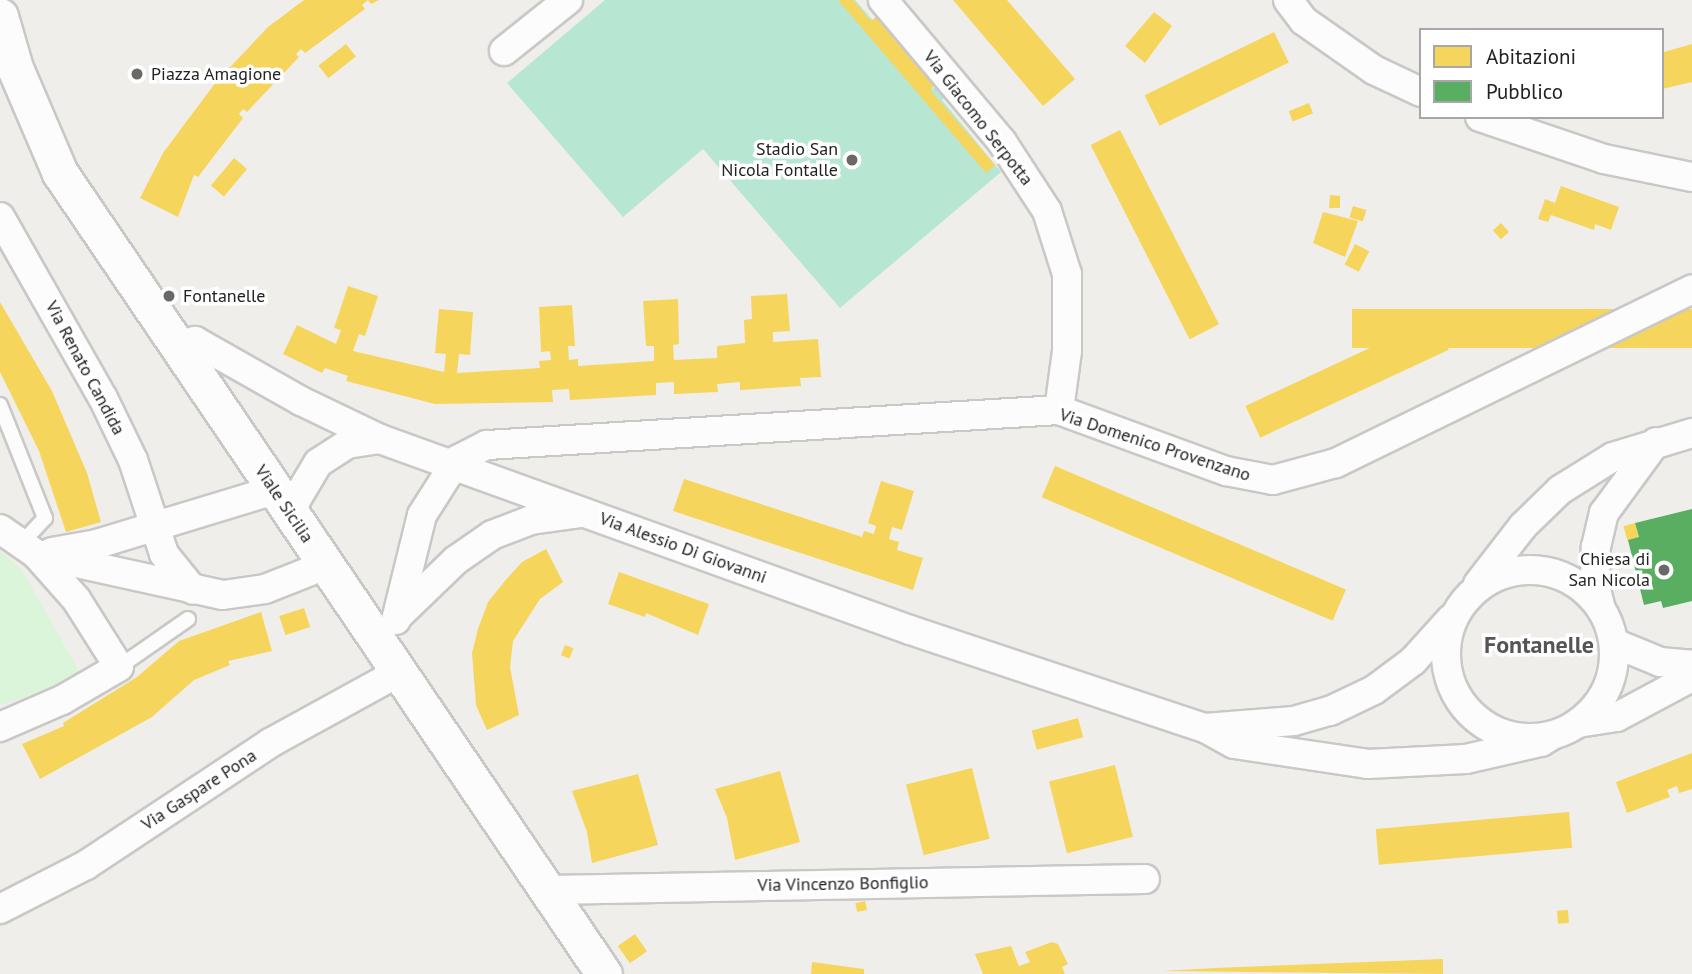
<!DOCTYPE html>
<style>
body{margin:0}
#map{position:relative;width:1692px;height:974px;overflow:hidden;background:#f0eeeb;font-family:"PT Sans",sans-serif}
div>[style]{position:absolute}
.park>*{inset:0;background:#daf5da}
.pitch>*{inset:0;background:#b7e6d2}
.homes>*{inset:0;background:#f6d55c;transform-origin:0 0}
.public>*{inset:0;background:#5aae61}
.roads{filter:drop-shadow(2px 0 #c9c8c7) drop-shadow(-2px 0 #c9c8c7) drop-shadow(0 2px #c9c8c7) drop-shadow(0 -2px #c9c8c7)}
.service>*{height:14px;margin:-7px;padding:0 7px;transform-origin:7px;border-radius:7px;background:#fdfcfc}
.minor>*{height:28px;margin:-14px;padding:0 14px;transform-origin:14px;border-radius:14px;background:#fdfcfc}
.minor>.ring{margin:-14px;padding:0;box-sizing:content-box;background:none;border:28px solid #fdfcfc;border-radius:50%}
.tertiary>*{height:35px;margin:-17.5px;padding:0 17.5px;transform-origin:17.5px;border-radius:17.5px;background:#fdfcfc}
.dots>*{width:19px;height:19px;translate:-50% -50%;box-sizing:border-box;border:4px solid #fff;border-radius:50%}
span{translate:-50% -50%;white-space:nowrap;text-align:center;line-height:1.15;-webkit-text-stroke:7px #fff;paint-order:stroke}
.poi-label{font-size:18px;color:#222}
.left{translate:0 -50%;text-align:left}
.right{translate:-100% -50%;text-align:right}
.street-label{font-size:18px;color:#222}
.district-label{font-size:24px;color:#555;font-weight:700}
.legend{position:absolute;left:1419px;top:28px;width:245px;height:91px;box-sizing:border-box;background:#fff;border:2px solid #a7a7a7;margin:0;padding:9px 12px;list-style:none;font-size:21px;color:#222}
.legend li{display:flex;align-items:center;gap:14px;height:35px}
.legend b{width:35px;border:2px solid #a7a7a7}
</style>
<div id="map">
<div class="park">
<i style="clip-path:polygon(0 551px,22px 570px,79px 671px,40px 692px,0 705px)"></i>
</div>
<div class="pitch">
<i style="clip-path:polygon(605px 0,855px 0,933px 89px,941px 81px,950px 91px,942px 100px,1001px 172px,840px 308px,703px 149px,623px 217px,507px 83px)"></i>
</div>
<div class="homes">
<i style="clip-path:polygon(304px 0,379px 0,371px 4px,368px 0,362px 5px,365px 9px,305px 53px,301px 49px,296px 54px,299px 57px,247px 112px,243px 109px,239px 114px,243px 118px,198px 177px,194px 175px,178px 217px,140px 198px,163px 153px,216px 82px,268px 27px)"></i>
<i style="clip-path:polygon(838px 0,853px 0,871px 21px,881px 13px,950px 91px,944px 96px,935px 85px,930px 90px,995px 165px,986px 173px)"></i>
<i style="clip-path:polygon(953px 0,1007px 0,1075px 79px,1043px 106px)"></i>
<i style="clip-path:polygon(1154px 12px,1172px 26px,1145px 63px,1125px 46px)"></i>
<i style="left:1274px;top:32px;width:34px;height:144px;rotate:64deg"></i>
<i style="left:346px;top:44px;width:16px;height:35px;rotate:52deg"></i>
<i style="clip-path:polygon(1692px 44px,1692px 82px,1662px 89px,1664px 52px)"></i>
<i style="left:1309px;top:103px;width:11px;height:22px;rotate:68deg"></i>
<i style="left:1120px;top:130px;width:218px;height:33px;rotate:63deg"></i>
<i style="left:234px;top:158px;width:17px;height:36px;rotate:40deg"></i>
<i style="clip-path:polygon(1561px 186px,1619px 207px,1611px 230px,1595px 224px,1594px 230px,1551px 215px,1548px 222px,1538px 219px,1545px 199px,1555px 203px)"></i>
<i style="clip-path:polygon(1330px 195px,1340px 196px,1340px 208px,1329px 208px)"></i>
<i style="left:1353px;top:206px;width:14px;height:12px;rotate:17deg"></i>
<i style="clip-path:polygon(1323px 212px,1358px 221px,1345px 257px,1313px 243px)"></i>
<i style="left:1501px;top:223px;width:12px;height:11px;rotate:48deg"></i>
<i style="left:1355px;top:244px;width:16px;height:23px;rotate:27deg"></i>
<i style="clip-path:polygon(348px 286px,378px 296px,365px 336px,359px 334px,353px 351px,444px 372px,446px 354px,435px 353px,439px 309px,473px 312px,470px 355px,459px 354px,457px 373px,540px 368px,539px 361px,551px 360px,550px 351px,541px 352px,539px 307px,572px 305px,575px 346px,568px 346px,569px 360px,578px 359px,578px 366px,654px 361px,654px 346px,646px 346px,643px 301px,678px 299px,679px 344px,673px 345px,674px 360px,717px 358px,717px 346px,745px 343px,744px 320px,752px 319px,751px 296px,787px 294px,790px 331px,773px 332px,773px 342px,818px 339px,821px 377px,800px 378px,801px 386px,740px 390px,740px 382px,717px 384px,718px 392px,674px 394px,674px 382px,656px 383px,656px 395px,570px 400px,569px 389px,552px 390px,553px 402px,435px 404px,346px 381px,348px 376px,325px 368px,322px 373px,283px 354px,297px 325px,336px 344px,341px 330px,334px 328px)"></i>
<i style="clip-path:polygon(0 302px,52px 391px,87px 473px,101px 522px,66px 532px,39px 451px,0 372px)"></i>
<i style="left:1692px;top:309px;width:39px;height:340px;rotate:90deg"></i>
<i style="left:1434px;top:318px;width:35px;height:208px;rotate:65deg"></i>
<i style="left:1055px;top:466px;width:316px;height:34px;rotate:23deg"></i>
<i style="clip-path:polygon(684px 479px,862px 537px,864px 531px,874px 534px,876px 526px,868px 523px,881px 481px,914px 491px,902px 530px,892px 527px,889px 539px,899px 542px,897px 550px,923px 558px,913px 590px,673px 511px)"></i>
<i style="left:1635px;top:523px;width:15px;height:12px;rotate:74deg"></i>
<i style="clip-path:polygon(546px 549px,563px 582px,540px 599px,513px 641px,510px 667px,519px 715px,487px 730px,476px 705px,472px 653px,478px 629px,488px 602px,504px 582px,522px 562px)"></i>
<i style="clip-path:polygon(619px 572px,709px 604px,698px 635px,646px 613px,645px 617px,608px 604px)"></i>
<i style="left:304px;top:608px;width:20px;height:26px;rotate:72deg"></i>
<i style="clip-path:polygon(261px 612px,272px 651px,228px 661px,230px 665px,194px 680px,152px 717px,40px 779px,22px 744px,64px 726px,63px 723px,137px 677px,179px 641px)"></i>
<i style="left:565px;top:645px;width:9px;height:11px;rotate:21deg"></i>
<i style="left:1078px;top:718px;width:20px;height:48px;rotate:75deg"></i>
<i style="clip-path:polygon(1692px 753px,1692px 789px,1679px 793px,1677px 786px,1667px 790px,1670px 797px,1627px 813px,1616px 782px)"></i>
<i style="left:1115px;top:765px;width:74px;height:68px;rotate:76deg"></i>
<i style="left:972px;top:768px;width:73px;height:68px;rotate:76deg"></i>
<i style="clip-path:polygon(780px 771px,800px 842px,735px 860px,727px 818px,715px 789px)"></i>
<i style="clip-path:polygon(638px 774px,658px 845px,592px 863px,587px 832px,572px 791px)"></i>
<i style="left:1569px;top:812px;width:36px;height:194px;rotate:85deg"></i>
<i style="left:865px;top:901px;width:9px;height:10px;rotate:77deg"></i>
<i style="left:1568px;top:910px;width:13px;height:11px;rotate:86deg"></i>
<i style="left:635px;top:934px;width:21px;height:21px;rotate:55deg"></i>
<i style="clip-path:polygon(1052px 942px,1058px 944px,1068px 964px,1062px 967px,1065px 974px,983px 974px,975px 954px,1011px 946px,1019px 966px,1030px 962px,1025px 952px)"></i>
<i style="clip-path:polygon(1443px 959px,1443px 974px,1162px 971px,1215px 968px)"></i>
<i style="clip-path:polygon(812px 962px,864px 969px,864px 974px,811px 974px)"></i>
</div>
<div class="public">
<i style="clip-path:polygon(1692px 509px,1692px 601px,1663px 608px,1661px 601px,1644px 605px,1628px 540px,1639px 537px,1635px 523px)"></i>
</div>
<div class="roads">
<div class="service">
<i style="left:0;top:405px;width:122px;rotate:68.3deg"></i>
<i style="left:45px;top:518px;width:35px;rotate:133deg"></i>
<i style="left:119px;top:667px;width:84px;rotate:-34.8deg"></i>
</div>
<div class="minor">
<i style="left:883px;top:0;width:185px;rotate:50deg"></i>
<i style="left:1002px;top:142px;width:82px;rotate:56.9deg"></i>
<i style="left:1047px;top:211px;width:66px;rotate:72.4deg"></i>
<i style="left:1067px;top:274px;width:77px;rotate:90deg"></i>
<i style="left:1067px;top:351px;width:60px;rotate:97.7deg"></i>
<i style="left:1288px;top:0;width:26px;rotate:53deg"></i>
<i style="left:1304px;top:21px;width:85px;rotate:35deg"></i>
<i style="left:1374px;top:70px;width:52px;rotate:25.1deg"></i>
<i style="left:504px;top:51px;width:82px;rotate:-38.6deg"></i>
<i style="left:1480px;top:117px;width:131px;rotate:18.7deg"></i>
<i style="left:1604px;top:159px;width:90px;rotate:11.6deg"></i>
<i style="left:0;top:217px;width:208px;rotate:60.4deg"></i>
<i style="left:103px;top:398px;width:69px;rotate:64.2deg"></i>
<i style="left:133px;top:460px;width:99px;rotate:71.7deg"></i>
<i style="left:164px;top:554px;width:46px;rotate:51.1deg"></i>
<i style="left:175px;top:347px;width:21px;rotate:-17deg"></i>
<i style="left:195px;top:341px;width:122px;rotate:29.5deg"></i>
<i style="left:301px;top:401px;width:88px;rotate:25.7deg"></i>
<i style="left:380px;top:439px;width:563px;rotate:19.82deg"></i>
<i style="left:910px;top:630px;width:311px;rotate:18.4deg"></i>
<i style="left:1205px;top:728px;width:33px;rotate:29deg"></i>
<i style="left:1234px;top:744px;width:135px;rotate:8.5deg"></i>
<i style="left:1368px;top:764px;width:98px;rotate:-2.9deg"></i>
<i style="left:1466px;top:759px;width:77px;rotate:-12.8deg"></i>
<i style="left:1541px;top:742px;width:12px;rotate:-31deg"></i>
<i style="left:453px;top:462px;width:38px;rotate:-27deg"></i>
<i style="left:487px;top:445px;width:573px;rotate:-3.5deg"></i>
<i style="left:1059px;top:410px;width:178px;rotate:20.1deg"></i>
<i style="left:1226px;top:471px;width:48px;rotate:10.8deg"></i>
<i style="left:1273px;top:480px;width:65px;rotate:-15.1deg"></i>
<i style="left:1336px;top:463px;width:396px;rotate:-26deg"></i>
<i style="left:298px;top:526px;width:13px;rotate:-113deg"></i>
<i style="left:293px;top:514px;width:14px;rotate:-78deg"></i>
<i style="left:296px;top:500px;width:43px;rotate:-59.3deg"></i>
<i style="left:318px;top:463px;width:35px;rotate:-33deg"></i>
<i style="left:347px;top:444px;width:33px;rotate:-9deg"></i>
<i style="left:0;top:529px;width:44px;rotate:34.8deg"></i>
<i style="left:36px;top:554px;width:60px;rotate:48.4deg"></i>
<i style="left:76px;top:599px;width:80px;rotate:57.7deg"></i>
<i style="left:119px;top:667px;width:66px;rotate:149.9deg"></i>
<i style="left:62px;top:700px;width:68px;rotate:156.5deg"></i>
<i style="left:52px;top:552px;width:46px;rotate:-10.1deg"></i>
<i style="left:97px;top:544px;width:186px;rotate:-16.9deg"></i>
<i style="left:36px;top:554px;width:191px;rotate:12.4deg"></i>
<i style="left:223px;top:595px;width:42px;rotate:-8.1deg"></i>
<i style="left:265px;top:589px;width:66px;rotate:-21.5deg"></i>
<i class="ring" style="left:1446px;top:570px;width:140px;height:140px"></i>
<i style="left:1478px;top:584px;width:73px;rotate:-52.2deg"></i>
<i style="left:1523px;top:526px;width:52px;rotate:-44.2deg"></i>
<i style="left:1560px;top:490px;width:62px;rotate:-31.9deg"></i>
<i style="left:1613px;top:457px;width:83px;rotate:-16.9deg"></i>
<i style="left:1600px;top:605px;width:20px;rotate:-105deg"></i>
<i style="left:1595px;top:586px;width:39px;rotate:-89deg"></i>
<i style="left:1596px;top:547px;width:35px;rotate:-77deg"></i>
<i style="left:1604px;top:513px;width:88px;rotate:-53.8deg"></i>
<i style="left:399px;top:615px;width:79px;rotate:-44deg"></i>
<i style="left:456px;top:560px;width:44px;rotate:-34.8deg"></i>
<i style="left:492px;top:535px;width:42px;rotate:-21deg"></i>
<i style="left:531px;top:520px;width:49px;rotate:-8.1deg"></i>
<i style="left:396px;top:620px;width:108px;rotate:-76.1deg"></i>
<i style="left:422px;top:515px;width:49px;rotate:-57.6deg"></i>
<i style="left:1614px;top:643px;width:50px;rotate:22.4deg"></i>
<i style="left:1660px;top:662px;width:32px;rotate:5deg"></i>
<i style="left:1578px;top:723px;width:39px;rotate:-9deg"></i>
<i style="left:1617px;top:717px;width:85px;rotate:-28.1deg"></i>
<i style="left:1205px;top:728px;width:89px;rotate:-4.5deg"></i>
<i style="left:1294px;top:721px;width:37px;rotate:-16deg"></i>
<i style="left:1330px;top:711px;width:49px;rotate:-25.5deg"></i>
<i style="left:1374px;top:690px;width:49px;rotate:-36.6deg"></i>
<i style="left:1413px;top:661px;width:57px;rotate:-47.9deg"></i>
<i style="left:541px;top:886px;width:10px;rotate:24deg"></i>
<i style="left:550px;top:890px;width:595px;rotate:-1.06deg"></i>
<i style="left:0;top:909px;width:97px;rotate:-27.1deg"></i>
<i style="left:86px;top:865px;width:221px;rotate:-33.5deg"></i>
<i style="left:270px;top:743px;width:147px;rotate:-28.8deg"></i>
</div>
<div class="tertiary">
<i style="left:0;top:16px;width:54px;rotate:73.9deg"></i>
<i style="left:15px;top:68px;width:114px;rotate:66.8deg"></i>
<i style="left:60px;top:173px;width:968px;rotate:55.82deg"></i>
</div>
</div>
<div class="dots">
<i style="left:137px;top:74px;background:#6a6968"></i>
<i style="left:852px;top:160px;background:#6a6968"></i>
<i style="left:169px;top:296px;background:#6a6968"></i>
<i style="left:1664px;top:570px;background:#6a6968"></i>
</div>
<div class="poi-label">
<span class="left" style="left:151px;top:74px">Piazza Amagione</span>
<span class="right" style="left:838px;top:160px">Stadio San<br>Nicola Fontalle</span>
<span class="left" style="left:183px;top:296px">Fontanelle</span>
<span class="right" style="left:1650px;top:570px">Chiesa di<br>San Nicola</span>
</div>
<div class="street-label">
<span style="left:978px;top:118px;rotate:52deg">Via Giacomo Serpotta</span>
<span style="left:85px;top:368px;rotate:62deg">Via Renato Candida</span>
<span style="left:1155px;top:445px;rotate:18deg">Via Domenico Provenzano</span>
<span style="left:284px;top:504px;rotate:56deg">Viale Sicilia</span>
<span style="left:683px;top:548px;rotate:20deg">Via Alessio Di Giovanni</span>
<span style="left:199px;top:790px;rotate:-33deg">Via Gaspare Pona</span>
<span style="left:843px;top:884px;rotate:-1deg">Via Vincenzo Bonfiglio</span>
</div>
<div class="district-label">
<span style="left:1539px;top:645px">Fontanelle</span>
</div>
<ul class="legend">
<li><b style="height:19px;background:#f6d55c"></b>Abitazioni</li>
<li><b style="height:19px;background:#5aae61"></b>Pubblico</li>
</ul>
</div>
